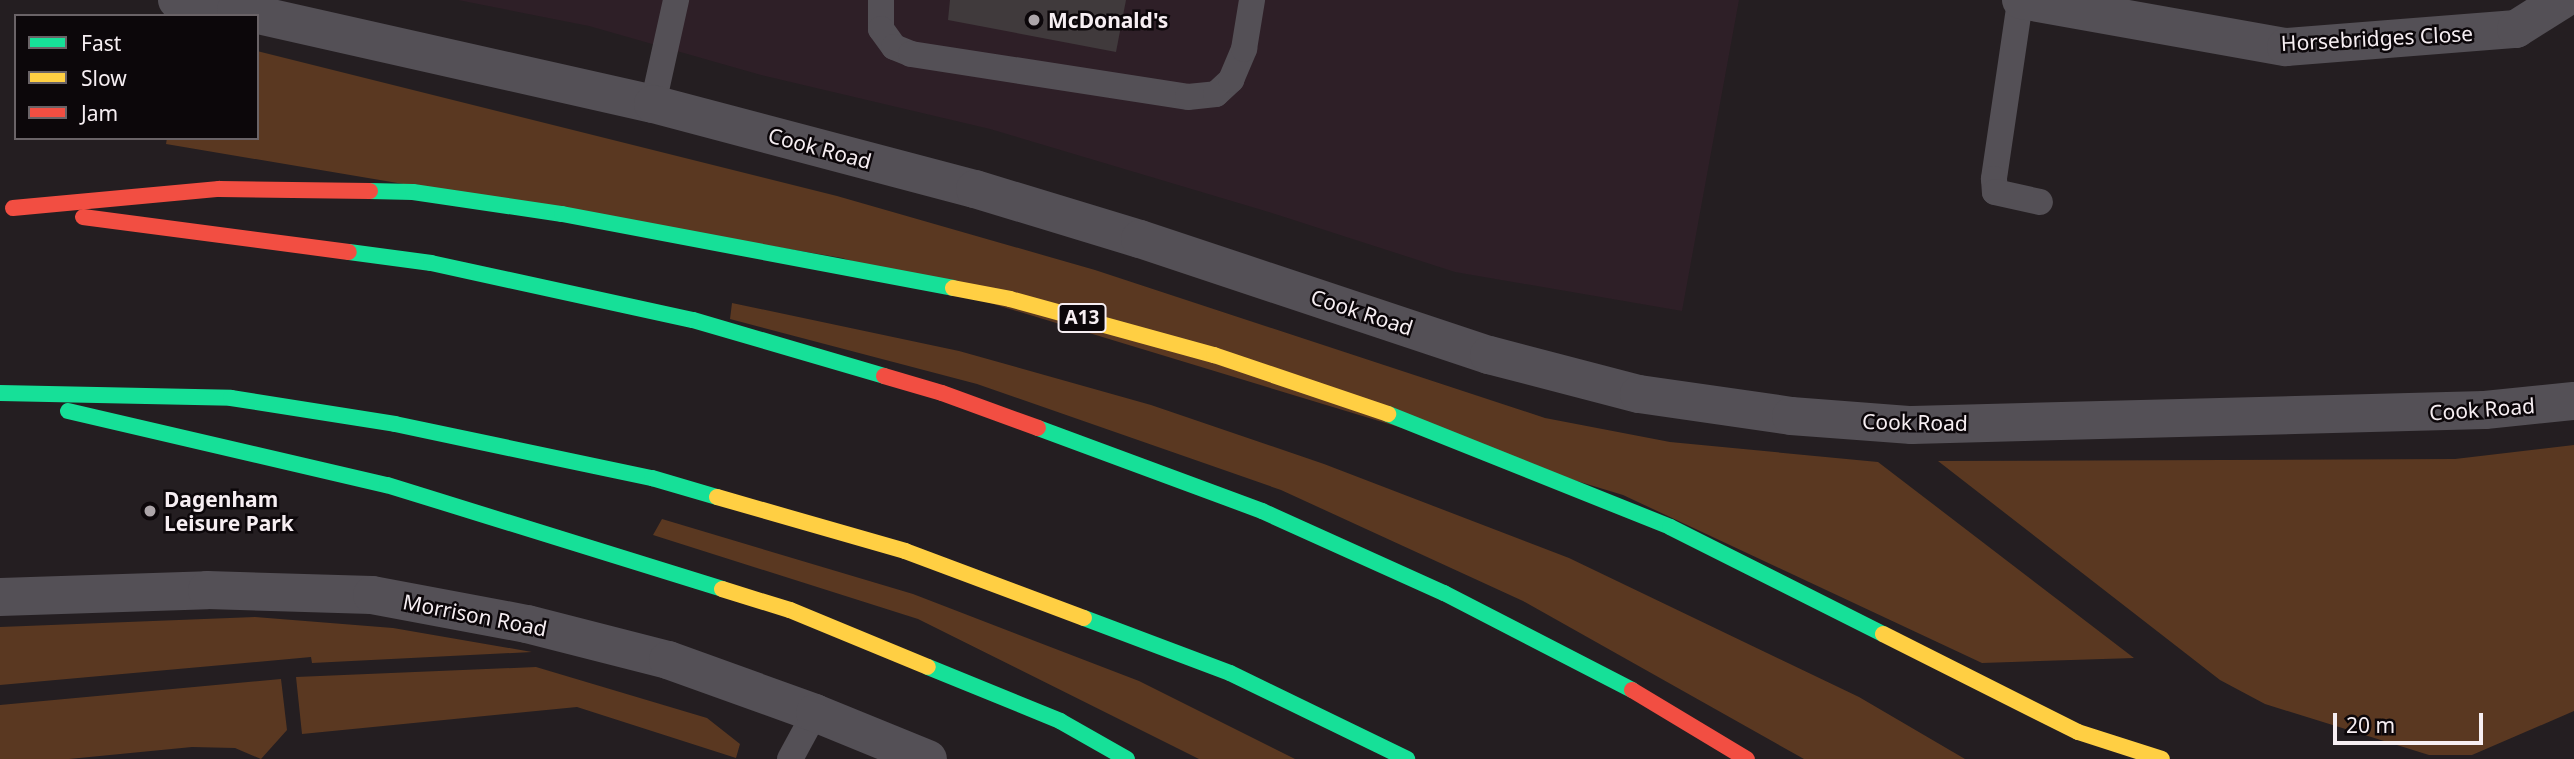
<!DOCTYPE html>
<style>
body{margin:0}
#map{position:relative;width:2574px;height:759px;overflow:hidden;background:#241e21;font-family:"Noto Sans",sans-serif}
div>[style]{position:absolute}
.built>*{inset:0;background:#2e1f27}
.green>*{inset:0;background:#5a3821}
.building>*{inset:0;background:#403a3c}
.lane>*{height:26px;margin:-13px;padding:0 13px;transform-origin:13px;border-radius:13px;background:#545056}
.street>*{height:38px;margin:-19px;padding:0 19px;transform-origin:19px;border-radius:19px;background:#545056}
.fast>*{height:16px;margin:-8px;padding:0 8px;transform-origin:8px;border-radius:8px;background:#16e098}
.slow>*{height:16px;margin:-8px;padding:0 8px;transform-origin:8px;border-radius:8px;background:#ffcf43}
.jam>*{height:16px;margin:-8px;padding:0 8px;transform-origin:8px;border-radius:8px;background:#f24e42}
.dots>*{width:19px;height:19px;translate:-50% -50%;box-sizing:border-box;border:4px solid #0c070a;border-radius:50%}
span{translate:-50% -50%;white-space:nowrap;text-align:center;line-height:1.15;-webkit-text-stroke:5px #0c070a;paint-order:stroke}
.shield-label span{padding:2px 5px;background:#0c070a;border:2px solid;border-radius:5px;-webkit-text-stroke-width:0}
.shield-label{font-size:19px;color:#f6eef2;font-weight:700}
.poi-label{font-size:21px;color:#f6eef2;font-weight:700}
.left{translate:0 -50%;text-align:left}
.street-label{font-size:21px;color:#f6eef2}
.legend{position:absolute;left:14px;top:14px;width:245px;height:126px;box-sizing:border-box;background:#0c070a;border:2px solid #6a6367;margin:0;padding:9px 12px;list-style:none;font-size:21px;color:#f6eef2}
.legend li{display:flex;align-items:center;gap:14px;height:35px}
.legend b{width:35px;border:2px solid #6a6367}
.scale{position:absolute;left:2333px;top:713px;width:150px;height:32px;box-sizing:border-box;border:4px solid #f6eef2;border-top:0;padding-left:9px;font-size:21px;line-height:24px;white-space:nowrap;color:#f6eef2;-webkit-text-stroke:5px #0c070a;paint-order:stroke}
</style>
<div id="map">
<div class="built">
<i style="clip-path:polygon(458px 0,1739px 0,1682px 311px,1455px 272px,1275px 214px,990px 129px,761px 75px,589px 26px)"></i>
</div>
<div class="green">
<i style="clip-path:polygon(257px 51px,837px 196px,1095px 270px,1545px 418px,1670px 442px,1878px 462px,2134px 658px,1982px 663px,1623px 495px,842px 258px,166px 144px,167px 138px,257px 138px)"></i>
<i style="clip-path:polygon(732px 303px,959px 351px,1151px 405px,1324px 464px,1569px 558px,1859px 697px,1965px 759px,1804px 759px,1523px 601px,1281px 490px,977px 384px,730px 319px)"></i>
<i style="clip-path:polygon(2574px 445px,2574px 711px,2472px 755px,2429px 755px,2265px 704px,2220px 680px,1938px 461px,2455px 459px)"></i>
<i style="clip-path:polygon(662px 519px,913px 594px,1139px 681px,1295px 759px,1199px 759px,918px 619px,653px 535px)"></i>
<i style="clip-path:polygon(255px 617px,393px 628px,532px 652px,312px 663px,311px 657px,0 685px,0 627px)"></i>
<i style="clip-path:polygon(536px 667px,707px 718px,740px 744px,736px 758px,577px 707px,302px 734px,296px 677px)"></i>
<i style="clip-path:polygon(281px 679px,287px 730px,261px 759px,235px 748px,192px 747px,69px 759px,0 759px,0 705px)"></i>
</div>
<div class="building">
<i style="clip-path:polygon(950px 0,1126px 0,1116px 52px,948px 20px)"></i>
</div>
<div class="lane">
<i style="left:881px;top:0;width:29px;rotate:90deg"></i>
<i style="left:881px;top:29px;width:22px;rotate:54deg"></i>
<i style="left:894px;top:47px;width:18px;rotate:22deg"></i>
<i style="left:911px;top:54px;width:280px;rotate:8.8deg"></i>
<i style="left:1188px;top:97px;width:28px;rotate:-6deg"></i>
<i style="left:1216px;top:94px;width:21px;rotate:-43deg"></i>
<i style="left:1231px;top:80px;width:34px;rotate:-67deg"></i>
<i style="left:1244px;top:49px;width:50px;rotate:-80.7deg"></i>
<i style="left:2020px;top:2px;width:179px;rotate:98.4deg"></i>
<i style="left:1994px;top:179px;width:13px;rotate:86deg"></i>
<i style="left:1995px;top:192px;width:46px;rotate:12.5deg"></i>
<i style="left:653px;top:104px;width:107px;rotate:-77.5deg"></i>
<i style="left:790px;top:759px;width:52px;rotate:-61.5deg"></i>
</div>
<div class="street">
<i style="left:177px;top:0;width:60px;rotate:9.6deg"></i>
<i style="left:236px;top:10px;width:427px;rotate:12.7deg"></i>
<i style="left:653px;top:104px;width:333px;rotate:14.8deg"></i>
<i style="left:975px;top:189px;width:172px;rotate:16.9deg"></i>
<i style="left:1140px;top:239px;width:368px;rotate:18.4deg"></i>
<i style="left:1489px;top:355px;width:155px;rotate:14.6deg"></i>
<i style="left:1639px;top:394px;width:154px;rotate:8.2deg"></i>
<i style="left:1791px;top:416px;width:121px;rotate:4.3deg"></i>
<i style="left:1912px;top:425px;width:573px;rotate:-1.5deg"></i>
<i style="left:2485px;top:410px;width:89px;rotate:-5.8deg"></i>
<i style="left:2021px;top:0;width:269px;rotate:10.1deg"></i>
<i style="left:2286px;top:47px;width:231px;rotate:-4.5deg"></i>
<i style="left:2516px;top:29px;width:54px;rotate:-32.2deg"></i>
<i style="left:0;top:597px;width:207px;rotate:-1.9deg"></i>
<i style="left:207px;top:590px;width:165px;rotate:1.7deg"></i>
<i style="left:372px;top:595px;width:158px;rotate:10.6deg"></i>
<i style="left:527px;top:624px;width:146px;rotate:14.3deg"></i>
<i style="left:668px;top:660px;width:156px;rotate:19.8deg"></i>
<i style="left:815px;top:713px;width:122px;rotate:22.2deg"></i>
</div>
<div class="fast">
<i style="left:370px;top:191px;width:43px;rotate:1.3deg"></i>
<i style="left:413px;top:192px;width:151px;rotate:8.4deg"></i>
<i style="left:562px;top:214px;width:398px;rotate:10.7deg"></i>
<i style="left:349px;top:252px;width:83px;rotate:7.6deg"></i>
<i style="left:431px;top:263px;width:268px;rotate:12.3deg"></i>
<i style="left:693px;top:320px;width:199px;rotate:16.3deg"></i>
<i style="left:0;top:393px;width:231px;rotate:1.2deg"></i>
<i style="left:231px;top:398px;width:166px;rotate:9deg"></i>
<i style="left:395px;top:424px;width:263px;rotate:11.9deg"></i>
<i style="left:652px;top:478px;width:68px;rotate:16.3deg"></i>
<i style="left:68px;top:411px;width:327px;rotate:13.1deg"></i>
<i style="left:387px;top:485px;width:351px;rotate:17.2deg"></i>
<i style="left:1388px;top:414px;width:304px;rotate:21.8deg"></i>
<i style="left:1670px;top:527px;width:238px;rotate:26.7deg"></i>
<i style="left:1038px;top:428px;width:239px;rotate:20.3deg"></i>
<i style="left:1262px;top:511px;width:200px;rotate:24.3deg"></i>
<i style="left:1444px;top:593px;width:212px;rotate:27.3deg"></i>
<i style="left:1084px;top:618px;width:156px;rotate:20.6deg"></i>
<i style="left:1230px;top:673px;width:197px;rotate:25.9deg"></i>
<i style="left:928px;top:667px;width:143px;rotate:22.2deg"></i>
<i style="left:1060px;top:721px;width:77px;rotate:29.6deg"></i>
</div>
<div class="slow">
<i style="left:953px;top:288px;width:58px;rotate:10.9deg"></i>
<i style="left:1010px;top:299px;width:212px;rotate:15.4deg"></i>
<i style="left:1214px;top:355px;width:184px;rotate:18.7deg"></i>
<i style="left:717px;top:497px;width:196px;rotate:16deg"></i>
<i style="left:905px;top:551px;width:191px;rotate:20.5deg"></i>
<i style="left:722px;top:589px;width:71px;rotate:17.2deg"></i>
<i style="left:790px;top:610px;width:149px;rotate:22.4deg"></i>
<i style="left:1883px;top:634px;width:218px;rotate:26.7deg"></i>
<i style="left:2078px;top:732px;width:88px;rotate:17.8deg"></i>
</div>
<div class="jam">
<i style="left:13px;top:208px;width:207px;rotate:-5.3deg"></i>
<i style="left:219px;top:189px;width:151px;rotate:0.8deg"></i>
<i style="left:83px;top:217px;width:268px;rotate:7.5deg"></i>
<i style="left:884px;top:376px;width:60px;rotate:16.3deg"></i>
<i style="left:942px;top:393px;width:102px;rotate:20deg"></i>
<i style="left:1632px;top:690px;width:134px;rotate:31deg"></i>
</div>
<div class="dots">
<i style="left:1034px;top:20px;background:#aca5a9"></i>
<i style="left:150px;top:511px;background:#aca5a9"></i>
</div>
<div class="shield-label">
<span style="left:1082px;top:318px">A13</span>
</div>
<div class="poi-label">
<span class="left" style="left:1048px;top:20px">McDonald's</span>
<span class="left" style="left:164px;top:511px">Dagenham<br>Leisure Park</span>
</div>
<div class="street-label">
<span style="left:2377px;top:38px;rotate:-3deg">Horsebridges Close</span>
<span style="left:820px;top:148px;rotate:15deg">Cook Road</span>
<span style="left:1362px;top:312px;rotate:18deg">Cook Road</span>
<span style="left:2482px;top:409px;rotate:-4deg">Cook Road</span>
<span style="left:1915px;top:422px;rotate:1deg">Cook Road</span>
<span style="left:475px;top:615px;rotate:11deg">Morrison Road</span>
</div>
<ul class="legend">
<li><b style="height:9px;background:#16e098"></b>Fast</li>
<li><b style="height:9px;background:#ffcf43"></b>Slow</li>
<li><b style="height:9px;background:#f24e42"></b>Jam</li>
</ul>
<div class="scale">20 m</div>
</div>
